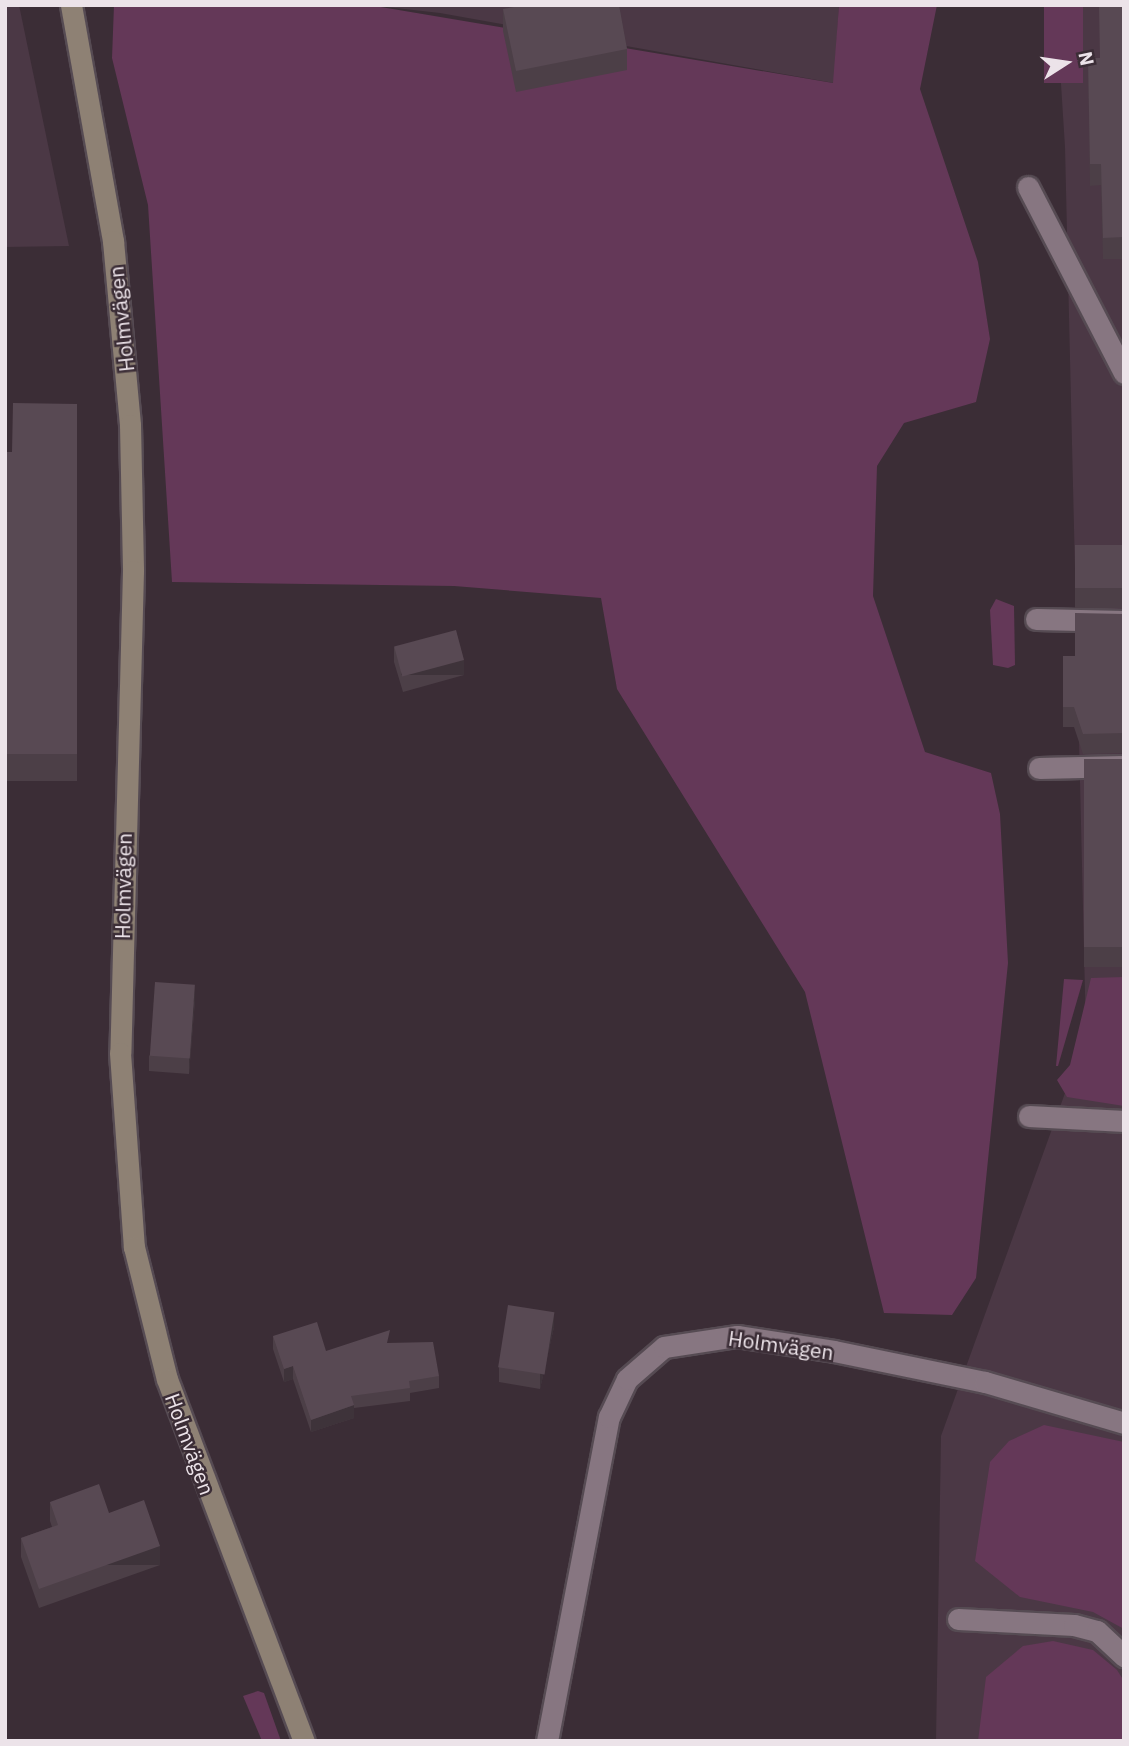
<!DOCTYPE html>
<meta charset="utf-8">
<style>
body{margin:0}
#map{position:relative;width:1129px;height:1746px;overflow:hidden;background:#3b2d36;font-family:"IBM Plex Sans",sans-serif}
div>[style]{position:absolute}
.built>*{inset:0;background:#4b3845}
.green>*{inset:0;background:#643858;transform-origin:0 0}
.roads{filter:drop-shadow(2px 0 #564b53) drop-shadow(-2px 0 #564b53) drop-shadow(0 2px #564b53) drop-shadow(0 -2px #564b53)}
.street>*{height:21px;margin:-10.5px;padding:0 10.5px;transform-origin:10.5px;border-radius:10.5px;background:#877681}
.secondary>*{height:21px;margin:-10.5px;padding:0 10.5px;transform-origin:10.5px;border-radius:10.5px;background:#8e8174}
.wall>*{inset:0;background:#4c3f47;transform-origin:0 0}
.shaded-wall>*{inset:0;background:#3e333a;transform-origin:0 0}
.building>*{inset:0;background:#584953;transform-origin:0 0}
span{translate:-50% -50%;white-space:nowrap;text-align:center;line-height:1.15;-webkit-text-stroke:5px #3b2d36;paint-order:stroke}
.street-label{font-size:21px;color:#ece3e9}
.frame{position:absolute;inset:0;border:7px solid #ece3e9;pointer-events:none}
.north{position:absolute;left:1031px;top:28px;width:70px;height:70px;-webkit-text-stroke:5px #3b2d36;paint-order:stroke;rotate:78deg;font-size:19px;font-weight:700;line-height:28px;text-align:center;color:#ece3e9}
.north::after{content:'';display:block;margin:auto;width:24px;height:32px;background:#ece3e9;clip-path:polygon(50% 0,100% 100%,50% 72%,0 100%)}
</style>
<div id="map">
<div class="built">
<i style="clip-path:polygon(5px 5px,19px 5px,69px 246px,5px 247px)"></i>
<i style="clip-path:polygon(369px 5px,839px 5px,834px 83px,440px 13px)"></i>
<i style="clip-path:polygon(1056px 5px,1124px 5px,1124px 1741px,936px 1741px,941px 1436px,1086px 1035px,1065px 147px)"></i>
</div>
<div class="green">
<i style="clip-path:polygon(114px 5px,369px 5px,833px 83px,839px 5px,937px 5px,920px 89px,978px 262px,990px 339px,976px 402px,904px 423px,877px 466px,873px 596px,925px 752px,991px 773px,1000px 814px,1008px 963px,976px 1278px,952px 1315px,884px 1313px,805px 992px,617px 689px,601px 598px,454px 586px,172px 582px,148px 205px,112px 58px)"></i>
<i style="left:1044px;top:5px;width:39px;height:78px"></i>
<i style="clip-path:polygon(996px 599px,1014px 606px,1015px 665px,1008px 668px,993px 665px,990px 610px)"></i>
<i style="clip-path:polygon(1124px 977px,1124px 1106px,1067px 1097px,1057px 1080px,1070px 1065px,1091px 978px)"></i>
<i style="clip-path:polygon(1064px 979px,1083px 980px,1058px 1066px,1056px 1066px)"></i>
<i style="clip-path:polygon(1044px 1425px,1124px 1442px,1124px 1629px,1093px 1612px,1020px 1597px,975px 1561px,990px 1462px,1009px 1441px)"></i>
<i style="clip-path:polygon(1053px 1641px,1093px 1650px,1117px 1670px,1124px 1681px,1124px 1741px,978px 1741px,986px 1677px,1023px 1646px)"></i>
<i style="clip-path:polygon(258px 1691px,264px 1693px,281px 1741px,262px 1741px,243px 1696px)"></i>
</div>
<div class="roads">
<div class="street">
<i style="left:1028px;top:187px;width:209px;rotate:62.7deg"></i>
<i style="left:1036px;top:619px;width:88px;rotate:1.3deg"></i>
<i style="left:1039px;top:768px;width:85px;rotate:-1.3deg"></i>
<i style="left:1029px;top:1116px;width:95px;rotate:3deg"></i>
<i style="left:958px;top:1619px;width:116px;rotate:3deg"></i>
<i style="left:1074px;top:1625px;width:24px;rotate:15deg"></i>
<i style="left:1097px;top:1631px;width:37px;rotate:43deg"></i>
<i style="left:547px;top:1741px;width:330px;rotate:-79.2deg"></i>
<i style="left:609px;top:1417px;width:42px;rotate:-64.7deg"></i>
<i style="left:627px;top:1379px;width:49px;rotate:-40.9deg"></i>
<i style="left:664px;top:1347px;width:74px;rotate:-8.6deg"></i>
<i style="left:737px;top:1336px;width:98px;rotate:8.8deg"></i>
<i style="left:834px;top:1351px;width:154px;rotate:11.6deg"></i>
<i style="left:985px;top:1382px;width:145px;rotate:16.4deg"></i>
</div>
<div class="secondary">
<i style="left:71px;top:5px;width:240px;rotate:79.9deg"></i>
<i style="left:113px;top:241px;width:185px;rotate:84.7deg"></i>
<i style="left:130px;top:425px;width:146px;rotate:88.8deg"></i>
<i style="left:133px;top:571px;width:482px;rotate:91.5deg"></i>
<i style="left:120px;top:1053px;width:195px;rotate:85.9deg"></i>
<i style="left:134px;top:1247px;width:136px;rotate:76deg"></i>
<i style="left:167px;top:1379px;width:387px;rotate:69.3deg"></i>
</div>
</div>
<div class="wall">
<i style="clip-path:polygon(514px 5px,619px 5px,627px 49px,627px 70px,516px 92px,503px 31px,503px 9px,515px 7px)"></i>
<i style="clip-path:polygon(1124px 5px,1124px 259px,1103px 259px,1101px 185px,1090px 186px,1088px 58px,1100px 58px)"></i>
<i style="clip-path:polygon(77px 404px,77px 781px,5px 781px,5px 452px,12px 452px)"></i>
<i style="left:1124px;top:545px;width:63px;height:49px;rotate:90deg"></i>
<i style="clip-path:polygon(1124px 614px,1124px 753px,1083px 754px,1074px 727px,1063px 727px,1063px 656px,1075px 656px)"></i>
<i style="clip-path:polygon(394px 647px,464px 675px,403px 692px,394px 662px)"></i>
<i style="left:1124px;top:759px;width:208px;height:40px;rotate:90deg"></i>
<i style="clip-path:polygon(195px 1000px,189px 1074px,149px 1071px,149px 1056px)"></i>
<i style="clip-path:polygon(554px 1327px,540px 1389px,499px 1382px,499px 1367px)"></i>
<i style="clip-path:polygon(273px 1336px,326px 1351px,390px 1343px,439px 1376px,439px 1388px,410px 1393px,410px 1401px,354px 1408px,354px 1418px,311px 1432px,293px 1379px,284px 1382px,273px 1349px)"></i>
<i style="clip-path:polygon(50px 1502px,109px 1513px,160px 1565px,39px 1608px,21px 1557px,21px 1538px,52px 1527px,50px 1521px)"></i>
</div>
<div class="shaded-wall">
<i style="left:464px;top:660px;width:15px;height:63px;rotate:90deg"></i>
<i style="clip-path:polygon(195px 985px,195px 1000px,189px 1074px,189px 1059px)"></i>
<i style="clip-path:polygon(554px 1312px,554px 1327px,540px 1389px,540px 1374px)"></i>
<i style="clip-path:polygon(293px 1366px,293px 1379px,284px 1382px,284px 1369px)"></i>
<i style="clip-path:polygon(354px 1405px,354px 1418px,311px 1432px,311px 1420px)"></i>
<i style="left:160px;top:1546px;width:19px;height:128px;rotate:90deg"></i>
</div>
<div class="building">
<i style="clip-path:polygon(519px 5px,619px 5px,627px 49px,516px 71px,503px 9px,520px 6px)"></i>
<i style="clip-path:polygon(1099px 5px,1124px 5px,1124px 237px,1103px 238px,1101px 164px,1090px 164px,1088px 58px,1100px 58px)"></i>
<i style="clip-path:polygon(13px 403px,77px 404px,77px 754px,5px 754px,5px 452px,12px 452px)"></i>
<i style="left:1124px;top:545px;width:43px;height:49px;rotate:90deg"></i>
<i style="clip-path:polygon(1075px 613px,1124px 614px,1124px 733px,1083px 734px,1074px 707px,1063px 707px,1063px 656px,1075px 656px)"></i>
<i style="left:456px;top:630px;width:31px;height:64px;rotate:75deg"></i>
<i style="left:1124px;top:759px;width:188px;height:40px;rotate:90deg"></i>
<i style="left:155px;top:982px;width:40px;height:74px;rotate:4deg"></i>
<i style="left:508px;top:1305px;width:47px;height:63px;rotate:9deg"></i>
<i style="clip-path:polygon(317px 1322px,326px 1351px,390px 1330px,387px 1343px,433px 1342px,439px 1376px,409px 1381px,410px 1388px,351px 1396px,354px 1405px,311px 1420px,293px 1366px,284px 1369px,273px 1336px)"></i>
<i style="clip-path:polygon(99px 1484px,109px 1513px,144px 1500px,160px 1546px,39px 1589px,21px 1538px,58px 1525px,50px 1502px)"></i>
</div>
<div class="street-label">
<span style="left:121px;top:319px;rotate:-96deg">Holmvägen</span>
<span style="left:123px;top:886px;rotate:-89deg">Holmvägen</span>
<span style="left:781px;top:1345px;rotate:8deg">Holmvägen</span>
<span style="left:190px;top:1444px;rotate:70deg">Holmvägen</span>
</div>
<div class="frame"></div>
<div class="north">N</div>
</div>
